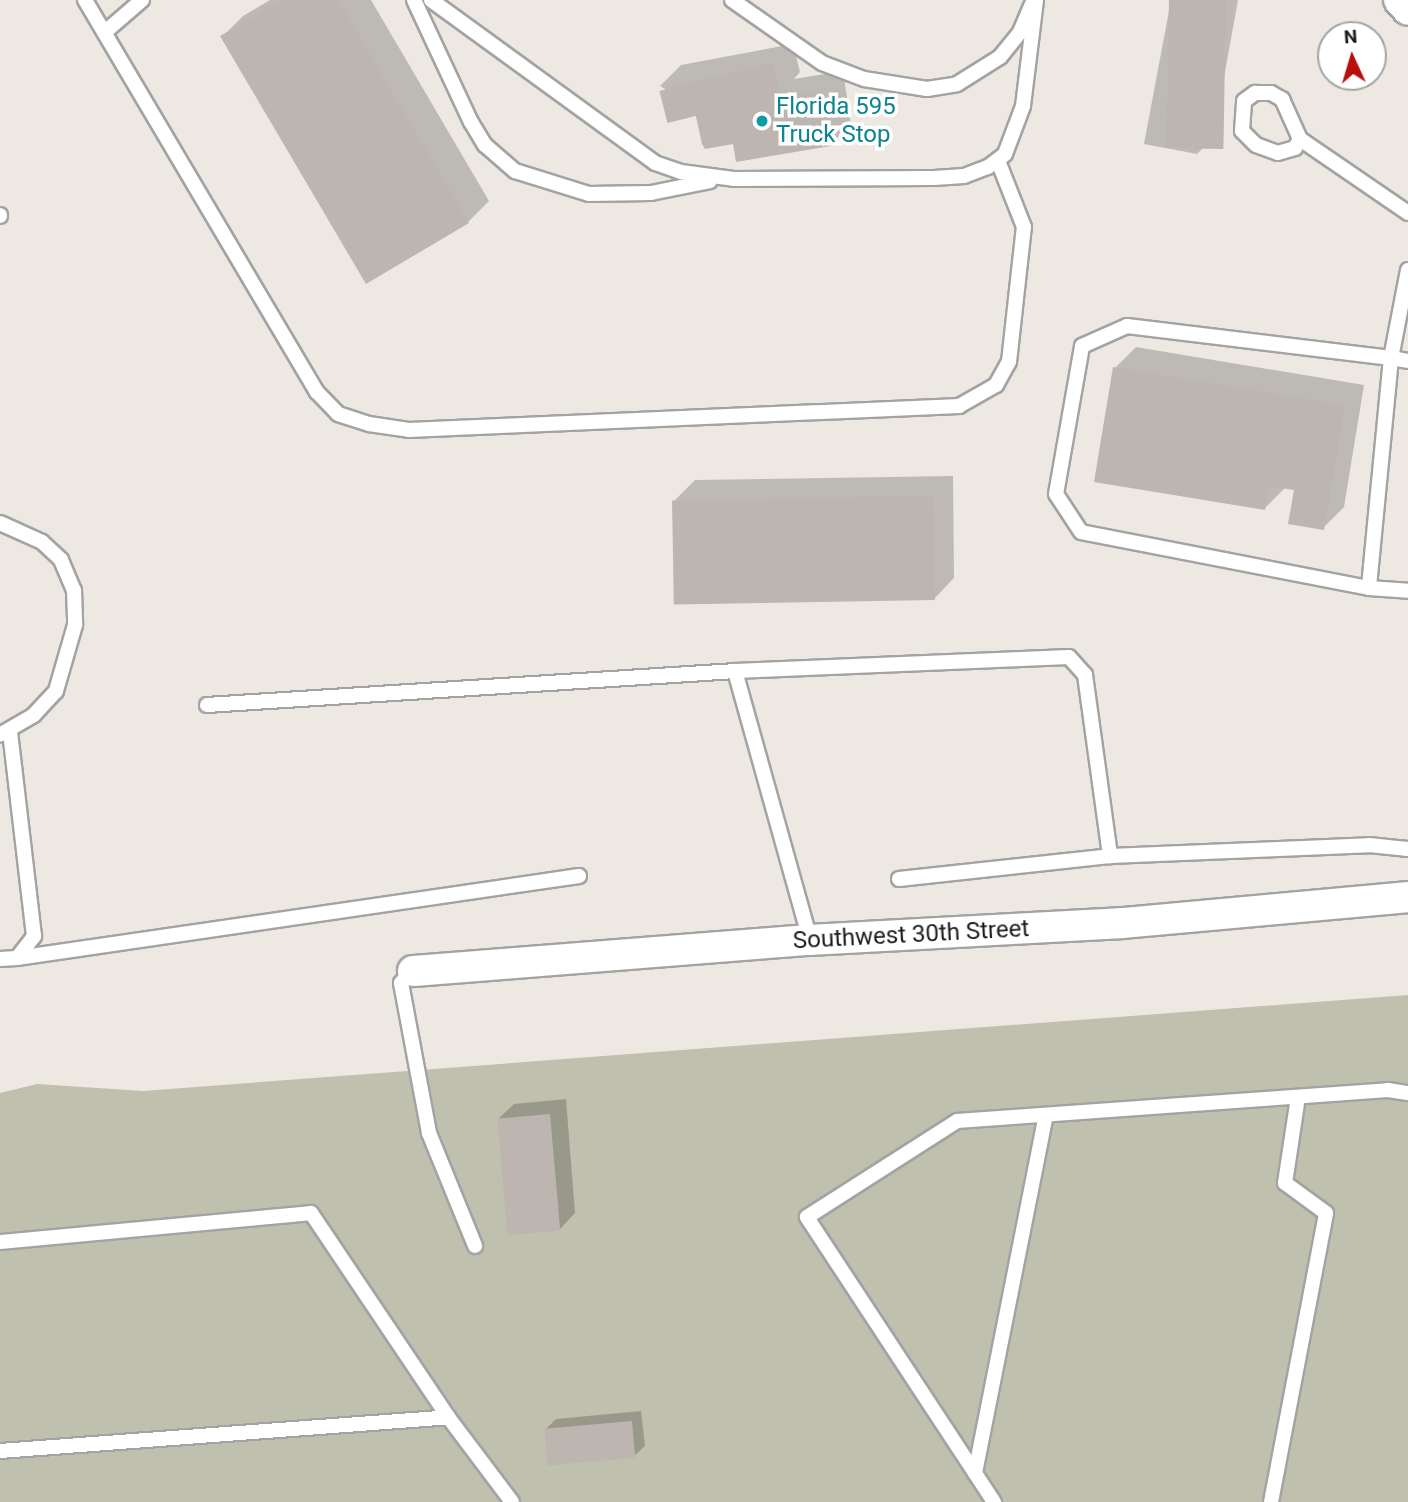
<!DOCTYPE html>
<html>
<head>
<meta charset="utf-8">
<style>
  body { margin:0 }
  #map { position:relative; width:1408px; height:1502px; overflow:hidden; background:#ede9e2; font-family:Roboto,sans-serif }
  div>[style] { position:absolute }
  .construction>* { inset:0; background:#c0c0ae }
  .shadow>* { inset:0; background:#0003 }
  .building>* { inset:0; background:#bdb5af; transform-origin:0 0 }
  .roads { filter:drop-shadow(2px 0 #a3a3a3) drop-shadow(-2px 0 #a3a3a3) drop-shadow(0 2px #a3a3a3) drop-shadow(0 -2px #a3a3a3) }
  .lane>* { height:14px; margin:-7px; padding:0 7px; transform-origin:7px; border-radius:7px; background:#fff }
  .street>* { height:30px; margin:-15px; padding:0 15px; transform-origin:15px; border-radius:15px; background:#fff }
  .dots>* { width:19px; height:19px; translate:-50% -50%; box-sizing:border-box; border:4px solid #fff; border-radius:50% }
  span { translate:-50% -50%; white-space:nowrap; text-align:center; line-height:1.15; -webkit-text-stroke:7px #fff; paint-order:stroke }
  .culture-label { font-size:24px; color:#0d838f }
  .left { translate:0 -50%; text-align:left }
  .street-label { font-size:24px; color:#1c1c1c }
  .north { position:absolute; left:1317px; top:21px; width:70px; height:70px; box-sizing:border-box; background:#fff; border:2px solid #a4a4a4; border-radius:50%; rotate:356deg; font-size:19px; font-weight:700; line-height:28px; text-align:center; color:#1c1c1c }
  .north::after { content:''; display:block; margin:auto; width:24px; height:32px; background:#ba0d0e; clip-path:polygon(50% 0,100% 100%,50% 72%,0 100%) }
</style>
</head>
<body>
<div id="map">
  <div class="construction">
    <div style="clip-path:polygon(1408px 995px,1408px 1502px,0 1502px,0 1093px,37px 1084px,143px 1091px)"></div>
  </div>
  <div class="shadow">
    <div style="clip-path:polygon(270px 0,371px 0,489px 201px,468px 222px,222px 37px,243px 16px)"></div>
    <div style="clip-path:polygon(1171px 0,1238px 0,1213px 138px,1197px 154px,1144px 144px)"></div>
    <div style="clip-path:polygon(793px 44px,800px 72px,794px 79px,843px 71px,851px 124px,830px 145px,735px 142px,706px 147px,697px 109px,660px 86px,681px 65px)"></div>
    <div style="clip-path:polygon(1136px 347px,1364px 385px,1344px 507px,1323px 528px,1296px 488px,1286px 487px,1265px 508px,1115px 368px)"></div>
    <div style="clip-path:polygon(953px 476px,954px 578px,934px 599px,674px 501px,695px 480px)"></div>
    <div style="clip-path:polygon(566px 1099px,575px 1213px,560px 1229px,498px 1119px,514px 1104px)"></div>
    <div style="clip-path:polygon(641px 1411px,645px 1446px,634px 1456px,545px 1430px,556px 1419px)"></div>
  </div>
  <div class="building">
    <div style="clip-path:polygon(283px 0,338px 0,469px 223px,366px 284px,220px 36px)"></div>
    <div style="left:1169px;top:0;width:57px;height:148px;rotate:1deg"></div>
    <div style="left:772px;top:63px;width:33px;height:116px;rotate:76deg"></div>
    <div style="clip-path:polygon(822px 91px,831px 146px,736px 162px,733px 144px,705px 149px,702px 144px,695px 112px)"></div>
    <div style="clip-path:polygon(1113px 367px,1345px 405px,1324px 530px,1288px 524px,1294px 490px,1269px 486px,1265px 510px,1094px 482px)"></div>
    <div style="left:933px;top:496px;width:104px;height:261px;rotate:89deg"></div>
    <div style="left:550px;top:1114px;width:117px;height:53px;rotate:85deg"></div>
    <div style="left:632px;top:1421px;width:37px;height:88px;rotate:85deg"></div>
  </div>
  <div class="roads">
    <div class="lane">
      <div style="left:85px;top:0;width:456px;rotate:59.4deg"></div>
      <div style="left:317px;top:392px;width:30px;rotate:46deg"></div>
      <div style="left:338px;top:414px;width:33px;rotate:18deg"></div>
      <div style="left:369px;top:424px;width:40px;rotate:8.5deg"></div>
      <div style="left:409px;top:430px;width:551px;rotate:-2.5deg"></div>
      <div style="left:959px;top:406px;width:43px;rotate:-29.6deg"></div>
      <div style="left:996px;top:385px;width:26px;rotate:-61deg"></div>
      <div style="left:1009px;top:362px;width:136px;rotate:-83.7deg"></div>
      <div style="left:1024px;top:227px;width:71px;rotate:-111.5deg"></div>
      <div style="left:414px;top:0;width:135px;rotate:65deg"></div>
      <div style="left:471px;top:122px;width:27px;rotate:59deg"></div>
      <div style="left:485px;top:145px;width:40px;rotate:41deg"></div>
      <div style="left:515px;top:171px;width:77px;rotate:17.3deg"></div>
      <div style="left:589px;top:194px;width:62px;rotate:-0.9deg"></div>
      <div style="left:651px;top:193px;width:60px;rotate:-11.5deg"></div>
      <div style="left:431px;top:0;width:277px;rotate:36deg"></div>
      <div style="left:655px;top:163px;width:28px;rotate:19deg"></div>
      <div style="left:681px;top:172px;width:53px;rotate:7.5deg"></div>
      <div style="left:734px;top:179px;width:200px;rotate:-0.3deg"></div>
      <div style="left:934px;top:178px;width:30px;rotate:-4deg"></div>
      <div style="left:964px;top:176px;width:26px;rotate:-21deg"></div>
      <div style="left:988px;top:167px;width:21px;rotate:-37deg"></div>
      <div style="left:1005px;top:154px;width:51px;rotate:-69.4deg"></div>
      <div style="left:1023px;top:106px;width:107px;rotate:-83deg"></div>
      <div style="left:732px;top:0;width:110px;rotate:35deg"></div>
      <div style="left:822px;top:63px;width:45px;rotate:20.9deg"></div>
      <div style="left:864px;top:79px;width:64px;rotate:9deg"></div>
      <div style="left:927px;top:89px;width:30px;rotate:-9deg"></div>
      <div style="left:957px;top:84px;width:51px;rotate:-32.1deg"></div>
      <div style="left:1000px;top:57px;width:32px;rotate:-51deg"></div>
      <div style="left:1020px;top:32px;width:30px;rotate:-67deg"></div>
      <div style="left:105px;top:32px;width:49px;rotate:-40.9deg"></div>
      <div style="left:1300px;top:139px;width:10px;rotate:119deg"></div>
      <div style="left:1295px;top:148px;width:18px;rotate:164deg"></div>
      <div style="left:1278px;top:153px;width:23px;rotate:-160deg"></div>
      <div style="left:1256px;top:145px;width:20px;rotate:-135deg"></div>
      <div style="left:1242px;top:131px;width:30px;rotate:-86deg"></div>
      <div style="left:1244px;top:101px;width:14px;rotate:-36deg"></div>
      <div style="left:1255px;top:93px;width:16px"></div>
      <div style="left:1271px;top:93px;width:13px;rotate:29deg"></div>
      <div style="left:1282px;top:99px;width:44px;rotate:65.8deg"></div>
      <div style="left:1300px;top:139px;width:131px;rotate:34.4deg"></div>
      <div style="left:0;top:215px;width:1px;rotate:90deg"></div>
      <div style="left:1408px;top:270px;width:90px;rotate:100.9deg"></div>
      <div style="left:1391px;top:358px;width:231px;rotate:95.5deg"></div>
      <div style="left:1369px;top:588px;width:293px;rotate:-169deg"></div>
      <div style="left:1081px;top:532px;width:45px;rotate:-123.3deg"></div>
      <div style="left:1056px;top:494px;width:150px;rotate:-80deg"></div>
      <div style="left:1082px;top:346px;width:49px;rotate:-24deg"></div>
      <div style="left:1127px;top:326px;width:266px;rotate:6.9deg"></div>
      <div style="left:1391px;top:358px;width:17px;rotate:10deg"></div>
      <div style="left:0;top:523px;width:46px;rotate:24.3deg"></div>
      <div style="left:42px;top:542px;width:26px;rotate:43deg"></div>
      <div style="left:61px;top:560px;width:33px;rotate:67deg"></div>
      <div style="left:74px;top:590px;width:35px;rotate:88deg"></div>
      <div style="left:75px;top:625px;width:69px;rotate:106.1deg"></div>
      <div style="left:56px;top:691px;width:33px;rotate:133deg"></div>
      <div style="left:34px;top:715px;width:39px;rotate:150deg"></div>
      <div style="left:1369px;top:588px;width:39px;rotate:4deg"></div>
      <div style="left:735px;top:671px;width:334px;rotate:-2.4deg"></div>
      <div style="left:1069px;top:657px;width:24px;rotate:48deg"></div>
      <div style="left:1085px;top:675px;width:183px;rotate:82.1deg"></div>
      <div style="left:207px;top:705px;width:529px;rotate:-3.68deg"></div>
      <div style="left:735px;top:671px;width:279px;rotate:74.4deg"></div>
      <div style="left:899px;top:879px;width:212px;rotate:-6.2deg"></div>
      <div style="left:1110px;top:856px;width:259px;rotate:-2.4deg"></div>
      <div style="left:1369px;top:845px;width:39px;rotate:6deg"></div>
      <div style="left:17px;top:958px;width:568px;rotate:-8.3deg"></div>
      <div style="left:0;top:959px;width:17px;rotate:-3deg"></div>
      <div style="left:17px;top:958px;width:28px;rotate:-52deg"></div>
      <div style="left:34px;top:936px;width:205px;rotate:-96.7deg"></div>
      <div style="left:413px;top:971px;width:17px;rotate:135deg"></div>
      <div style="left:401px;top:983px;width:153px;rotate:79.4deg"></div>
      <div style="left:429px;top:1133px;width:122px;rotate:67.8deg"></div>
      <div style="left:0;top:1242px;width:312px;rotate:-5.3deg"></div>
      <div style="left:311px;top:1213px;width:246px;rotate:56.1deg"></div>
      <div style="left:448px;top:1417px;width:106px;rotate:53deg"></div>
      <div style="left:0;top:1451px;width:449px;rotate:-4.3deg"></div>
      <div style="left:975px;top:1473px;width:364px;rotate:-78.8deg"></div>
      <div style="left:994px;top:1502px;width:341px;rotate:-123.3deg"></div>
      <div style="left:807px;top:1217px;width:178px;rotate:-32.6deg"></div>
      <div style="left:957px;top:1121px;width:432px;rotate:-4.1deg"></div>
      <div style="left:1388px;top:1090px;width:20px;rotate:9deg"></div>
      <div style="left:1271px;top:1502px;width:294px;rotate:-79.2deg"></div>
      <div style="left:1326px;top:1213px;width:51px;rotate:-143.8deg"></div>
      <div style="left:1285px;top:1183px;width:87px;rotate:-81.4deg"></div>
    </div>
    <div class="street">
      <div style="left:1399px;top:0;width:13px;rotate:48deg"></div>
      <div style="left:413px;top:971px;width:398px;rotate:-4.5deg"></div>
      <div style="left:810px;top:940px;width:313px;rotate:-3.1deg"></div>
      <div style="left:1123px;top:923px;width:286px;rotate:-5.2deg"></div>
    </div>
  </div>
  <div class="dots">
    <div style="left:762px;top:121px;background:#0f9aa8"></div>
  </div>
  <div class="culture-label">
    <span class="left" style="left:776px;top:121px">Florida 595<br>Truck Stop</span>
  </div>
  <div class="street-label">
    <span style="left:911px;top:935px;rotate:-3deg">Southwest 30th Street</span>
  </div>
  <div class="north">N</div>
</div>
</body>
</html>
